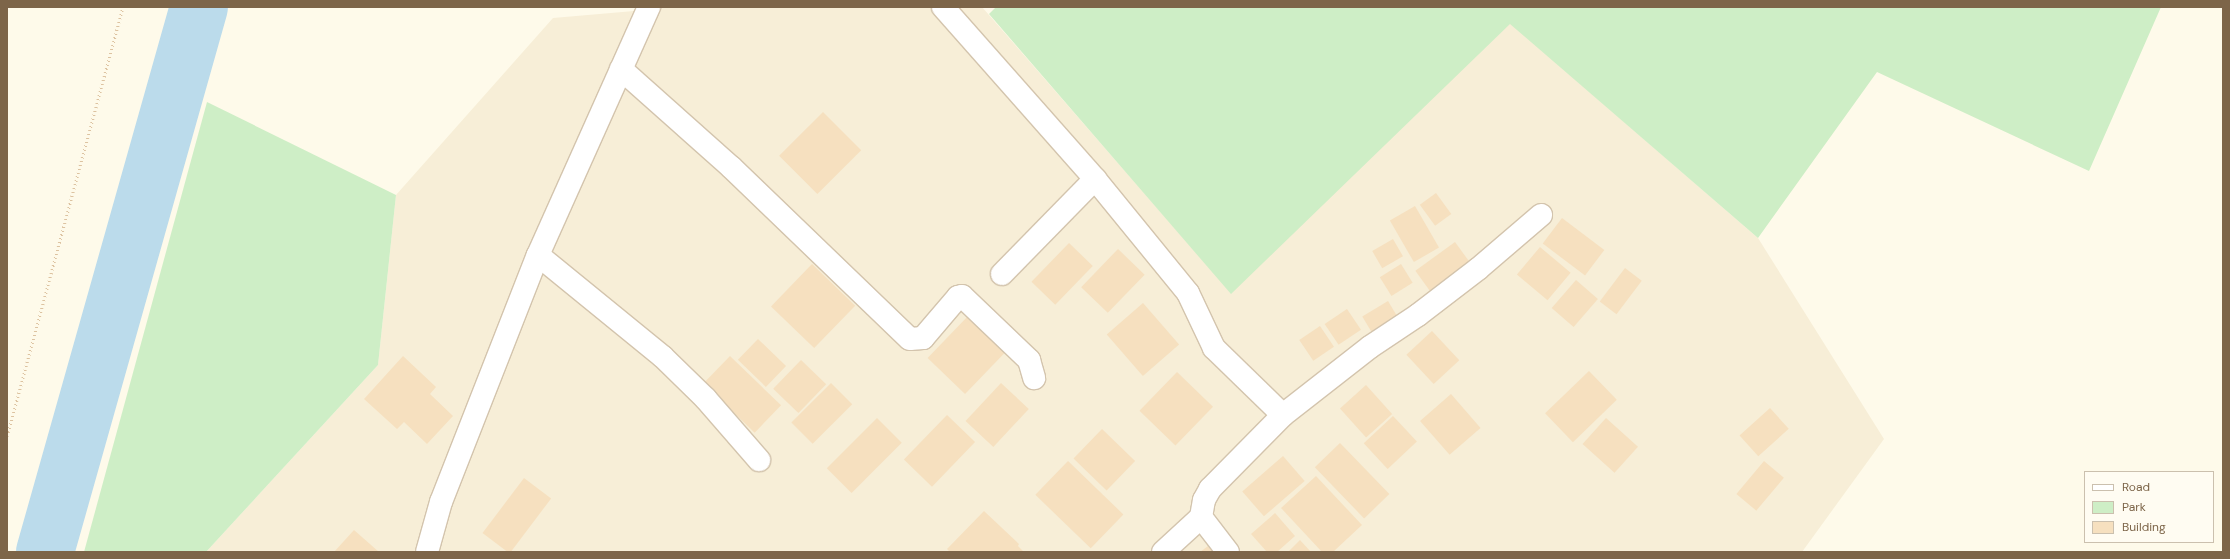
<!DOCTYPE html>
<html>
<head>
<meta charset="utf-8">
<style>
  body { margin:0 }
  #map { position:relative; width:2230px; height:559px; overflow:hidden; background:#fefaea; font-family:"DM Sans",sans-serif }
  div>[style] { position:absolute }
  .residential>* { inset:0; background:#f7eed7 }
  .green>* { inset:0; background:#ceeec6 }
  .river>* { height:58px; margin:-29px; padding:0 29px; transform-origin:29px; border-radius:29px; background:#bbdbeb }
  .building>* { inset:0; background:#f6e0bf; transform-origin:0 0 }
  .path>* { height:2.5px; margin-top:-1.25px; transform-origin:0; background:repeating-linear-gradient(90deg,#ddc3a1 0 1px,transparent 0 4px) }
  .roads { filter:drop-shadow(1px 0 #d3c4ad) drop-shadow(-1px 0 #d3c4ad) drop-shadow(0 1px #d3c4ad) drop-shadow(0 -1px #d3c4ad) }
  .minor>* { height:22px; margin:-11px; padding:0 11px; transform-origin:11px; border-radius:11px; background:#fff }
  .tertiary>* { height:22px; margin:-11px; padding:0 11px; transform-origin:11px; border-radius:11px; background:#fff }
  span { translate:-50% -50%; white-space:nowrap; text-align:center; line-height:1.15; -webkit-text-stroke:3.5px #fffcf2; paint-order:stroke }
  .frame { position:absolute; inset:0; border:8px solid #7d6549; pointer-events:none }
  .legend { position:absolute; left:2084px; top:471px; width:130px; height:72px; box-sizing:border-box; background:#fffcf2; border:1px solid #cbc0ae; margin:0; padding:5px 7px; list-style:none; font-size:12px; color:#7d6549 }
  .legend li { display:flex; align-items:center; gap:8px; height:20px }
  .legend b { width:20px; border:1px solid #cbc0ae }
</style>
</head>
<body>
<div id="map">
  <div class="residential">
    <div style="clip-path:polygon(636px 7px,982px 7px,1231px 293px,1510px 23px,1758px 238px,1884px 439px,1802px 552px,206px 552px,378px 365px,396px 195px,553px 18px,634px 11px)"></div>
  </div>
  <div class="green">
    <div style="clip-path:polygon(996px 7px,2161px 7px,2089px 171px,1877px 72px,1758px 238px,1510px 24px,1231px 294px,989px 14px)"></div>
    <div style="clip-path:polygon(207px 102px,396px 195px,378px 365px,206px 552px,84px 552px)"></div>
  </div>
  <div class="river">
    <div style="left:45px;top:552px;width:566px;rotate:-74.22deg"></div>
  </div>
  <div class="building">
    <div style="left:823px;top:112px;width:54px;height:62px;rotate:45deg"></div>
    <div style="left:1436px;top:193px;width:26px;height:20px;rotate:54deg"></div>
    <div style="left:1415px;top:206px;width:48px;height:29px;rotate:60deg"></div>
    <div style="left:1562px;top:218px;width:53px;height:32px;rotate:37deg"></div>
    <div style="left:1393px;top:239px;width:20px;height:24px;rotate:60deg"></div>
    <div style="left:1455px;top:242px;width:31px;height:49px;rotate:54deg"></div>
    <div style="left:1069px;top:243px;width:33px;height:54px;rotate:44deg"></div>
    <div style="left:1540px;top:247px;width:40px;height:36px;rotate:40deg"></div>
    <div style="left:1118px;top:249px;width:37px;height:53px;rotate:44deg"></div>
    <div style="left:812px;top:264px;width:60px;height:59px;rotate:44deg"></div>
    <div style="left:1401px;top:264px;width:22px;height:25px;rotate:58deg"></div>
    <div style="left:1625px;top:268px;width:21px;height:42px;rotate:37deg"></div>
    <div style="left:1576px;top:280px;width:29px;height:37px;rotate:41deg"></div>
    <div style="left:1388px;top:301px;width:21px;height:30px;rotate:59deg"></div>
    <div style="left:1143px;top:303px;width:55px;height:48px;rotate:49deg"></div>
    <div style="left:1347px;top:309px;width:25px;height:27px;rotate:56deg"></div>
    <div style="left:970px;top:314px;width:52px;height:61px;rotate:44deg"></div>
    <div style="left:1320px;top:326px;width:25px;height:25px;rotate:56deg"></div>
    <div style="left:1432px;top:331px;width:40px;height:35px;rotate:47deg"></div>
    <div style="left:758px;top:339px;width:39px;height:29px;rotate:44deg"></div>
    <div style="clip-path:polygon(403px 356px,436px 387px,430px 394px,453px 416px,427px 444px,404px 422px,397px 429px,364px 399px)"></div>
    <div style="left:730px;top:356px;width:71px;height:38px;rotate:44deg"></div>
    <div style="left:801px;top:360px;width:35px;height:40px;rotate:44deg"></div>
    <div style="left:1589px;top:371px;width:40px;height:61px;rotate:46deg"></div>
    <div style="left:1177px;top:372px;width:50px;height:54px;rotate:44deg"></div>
    <div style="left:831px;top:383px;width:30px;height:56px;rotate:45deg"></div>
    <div style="left:1001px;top:383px;width:38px;height:52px;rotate:43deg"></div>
    <div style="left:1366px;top:385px;width:39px;height:35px;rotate:48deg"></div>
    <div style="left:1451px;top:394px;width:45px;height:41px;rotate:49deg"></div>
    <div style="left:1770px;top:408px;width:28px;height:41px;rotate:48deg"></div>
    <div style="left:947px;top:415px;width:39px;height:62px;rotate:44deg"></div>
    <div style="left:1393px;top:416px;width:35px;height:40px;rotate:47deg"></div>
    <div style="left:877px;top:418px;width:35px;height:71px;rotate:45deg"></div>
    <div style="left:1606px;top:418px;width:43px;height:35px;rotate:42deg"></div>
    <div style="left:1102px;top:429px;width:46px;height:41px;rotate:44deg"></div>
    <div style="left:1340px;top:443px;width:71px;height:35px;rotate:46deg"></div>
    <div style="left:1283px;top:456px;width:33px;height:54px;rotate:49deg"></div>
    <div style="left:1068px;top:461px;width:77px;height:47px;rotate:44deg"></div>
    <div style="left:1764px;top:461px;width:26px;height:43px;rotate:40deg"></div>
    <div style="clip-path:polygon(1316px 476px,1362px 525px,1333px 552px,1322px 552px,1281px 508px)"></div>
    <div style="left:524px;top:478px;width:34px;height:69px;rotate:37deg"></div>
    <div style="clip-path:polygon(984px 511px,1019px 544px,1018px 546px,1024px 552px,950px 552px,947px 549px)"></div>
    <div style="clip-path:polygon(1275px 513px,1295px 536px,1277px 552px,1267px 552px,1251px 534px)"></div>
    <div style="clip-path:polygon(354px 530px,379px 552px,334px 552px)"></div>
    <div style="clip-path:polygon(1300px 540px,1311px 552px,1288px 552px)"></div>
    <div style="clip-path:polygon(1208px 546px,1213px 552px,1200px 552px)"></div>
  </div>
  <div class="path">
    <div style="left:7px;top:436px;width:444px;rotate:-74.9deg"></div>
  </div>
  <div class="roads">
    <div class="minor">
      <div style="left:943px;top:7px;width:230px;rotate:48.5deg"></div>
      <div style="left:1095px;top:179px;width:147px;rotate:50.8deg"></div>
      <div style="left:1188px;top:293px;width:61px;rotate:64.7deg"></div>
      <div style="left:1214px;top:348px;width:96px;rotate:44.2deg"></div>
      <div style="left:621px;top:69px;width:147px;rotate:41.7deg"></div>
      <div style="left:731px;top:167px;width:248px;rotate:43.9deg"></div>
      <div style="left:910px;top:339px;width:13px;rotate:-4deg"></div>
      <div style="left:923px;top:338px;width:54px;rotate:-49.5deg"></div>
      <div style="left:958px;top:297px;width:4px;rotate:-14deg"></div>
      <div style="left:962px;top:296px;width:93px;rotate:43.7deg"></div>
      <div style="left:1029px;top:360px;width:19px;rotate:74deg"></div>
      <div style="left:538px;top:255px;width:161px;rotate:39.2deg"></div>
      <div style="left:663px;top:357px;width:60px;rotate:44.3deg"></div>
      <div style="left:706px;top:399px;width:81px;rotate:49deg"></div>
      <div style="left:1002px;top:274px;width:133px;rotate:-45.6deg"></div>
      <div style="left:1201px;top:517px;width:44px;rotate:52.4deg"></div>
      <div style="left:1163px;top:552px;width:52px;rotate:-42.6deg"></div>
      <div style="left:1201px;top:517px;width:17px;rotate:-80deg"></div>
      <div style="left:1204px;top:500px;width:13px;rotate:-61deg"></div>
      <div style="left:1210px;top:489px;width:104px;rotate:-45.4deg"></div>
      <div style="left:1283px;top:415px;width:110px;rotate:-38deg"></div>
      <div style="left:1370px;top:347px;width:58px;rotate:-33.7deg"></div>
      <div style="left:1418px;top:315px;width:76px;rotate:-37.5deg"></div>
      <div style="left:1478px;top:269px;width:83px;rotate:-40.6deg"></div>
    </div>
    <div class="tertiary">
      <div style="left:427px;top:552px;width:52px;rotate:-74.4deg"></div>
      <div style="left:441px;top:502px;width:265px;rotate:-68.6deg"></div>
      <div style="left:538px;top:255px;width:272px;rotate:-65.9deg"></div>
    </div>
  </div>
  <div class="frame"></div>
  <ul class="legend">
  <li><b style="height:5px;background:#fff"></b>Road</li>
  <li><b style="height:11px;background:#ceeec6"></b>Park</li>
  <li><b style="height:11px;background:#f6e0bf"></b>Building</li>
  </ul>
</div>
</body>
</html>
